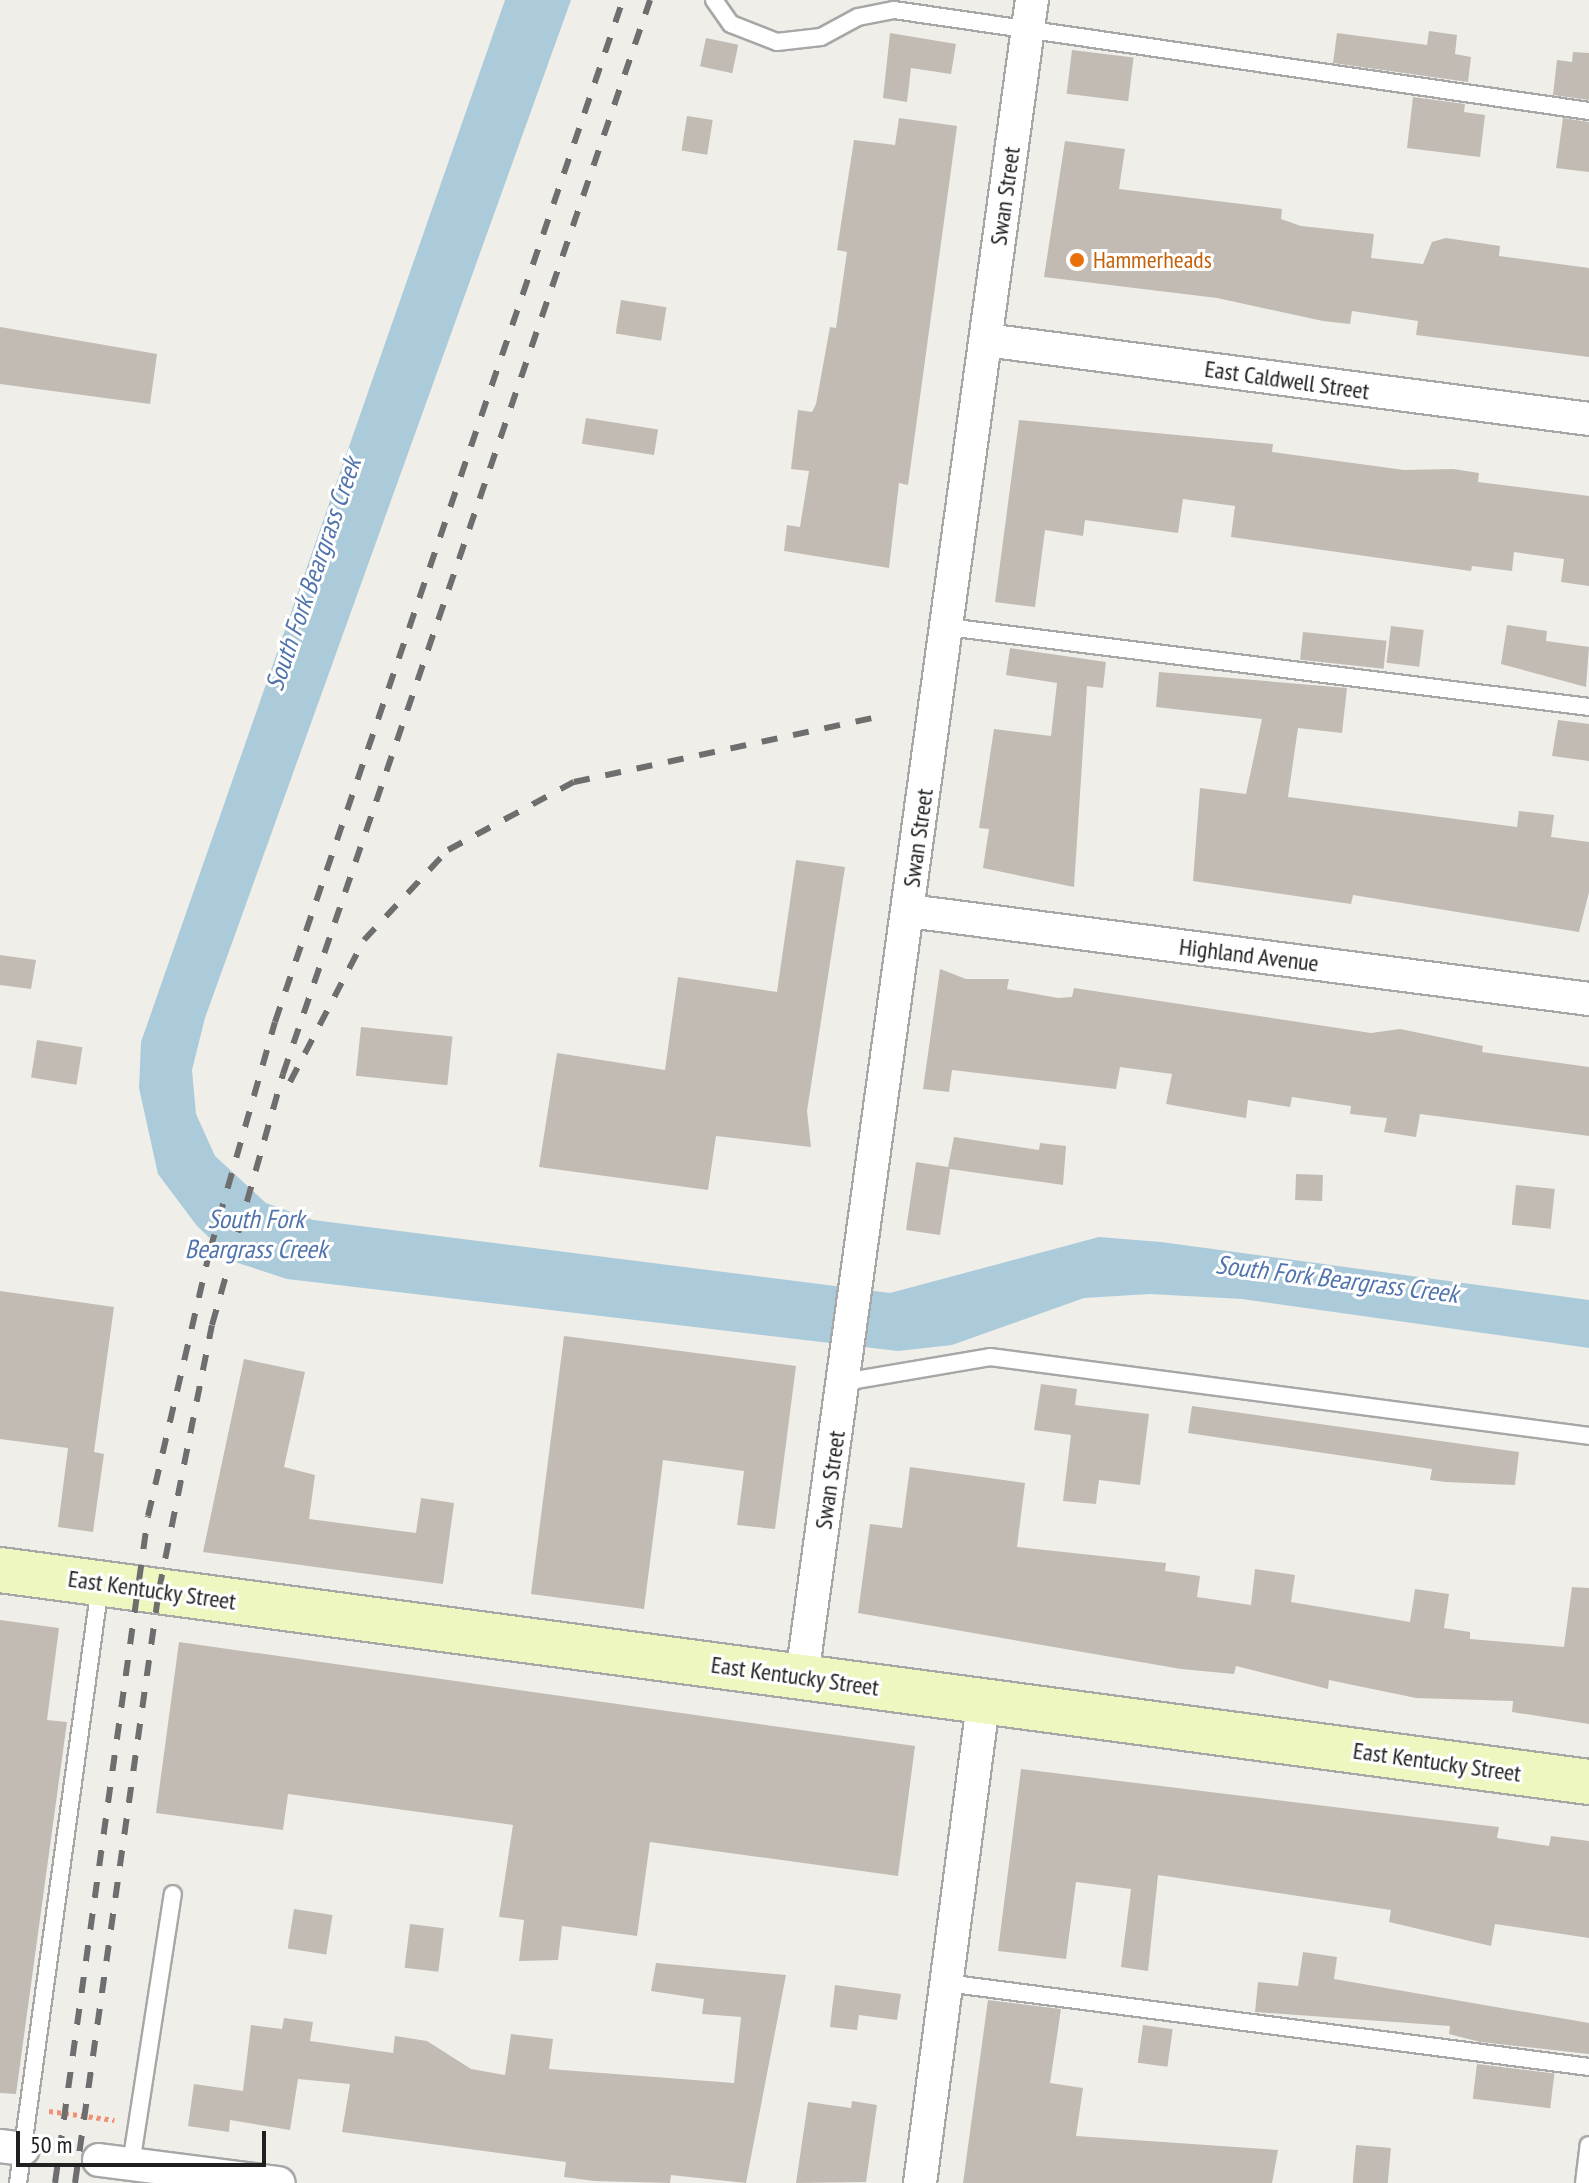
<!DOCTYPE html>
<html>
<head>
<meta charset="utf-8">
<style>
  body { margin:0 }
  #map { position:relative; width:1589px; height:2183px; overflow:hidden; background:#f0eee8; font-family:"PT Sans Narrow",sans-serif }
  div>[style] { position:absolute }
  .water>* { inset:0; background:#abcbdb }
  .building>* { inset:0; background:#c1bbb4; transform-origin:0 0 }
  .path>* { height:5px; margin-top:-2.5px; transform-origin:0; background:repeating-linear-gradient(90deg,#f39176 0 4px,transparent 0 8px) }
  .roads { filter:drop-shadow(2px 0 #a7a7a7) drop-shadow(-2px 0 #a7a7a7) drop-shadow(0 2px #a7a7a7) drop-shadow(0 -2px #a7a7a7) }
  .lane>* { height:16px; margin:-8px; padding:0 8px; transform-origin:8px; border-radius:8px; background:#fff }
  .street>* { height:32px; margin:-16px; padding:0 16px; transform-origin:16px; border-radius:16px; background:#fff }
  .secondary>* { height:44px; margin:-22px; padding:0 22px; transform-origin:22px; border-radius:22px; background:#eef7bf }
  .rail>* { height:6px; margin-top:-3px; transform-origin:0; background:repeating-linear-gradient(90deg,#6e6e6e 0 16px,transparent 0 32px) }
  .dots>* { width:22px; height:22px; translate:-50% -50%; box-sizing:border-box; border:4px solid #fff; border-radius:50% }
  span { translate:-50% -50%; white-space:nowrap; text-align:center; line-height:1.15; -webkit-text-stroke:6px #fff; paint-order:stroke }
  .street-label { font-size:24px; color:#202020 }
  .food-label { font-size:24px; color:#c56008 }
  .left { translate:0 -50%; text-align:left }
  .water-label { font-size:26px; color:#5174ac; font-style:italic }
  .scale { position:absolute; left:16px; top:2131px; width:250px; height:36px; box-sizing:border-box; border:4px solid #202020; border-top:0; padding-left:10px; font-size:24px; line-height:28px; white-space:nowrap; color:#202020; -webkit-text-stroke:6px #fff; paint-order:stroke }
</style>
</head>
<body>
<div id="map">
  <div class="water">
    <div style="clip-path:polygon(505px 0,571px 0,205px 1018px,192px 1070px,196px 1114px,215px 1156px,266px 1203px,313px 1220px,890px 1293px,1099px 1237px,1161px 1242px,1589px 1300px,1589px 1348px,1242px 1299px,1150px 1294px,1084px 1298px,952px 1345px,898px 1351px,287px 1279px,235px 1262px,197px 1226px,158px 1174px,139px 1088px,141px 1042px)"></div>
  </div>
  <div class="building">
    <div style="clip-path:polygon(1429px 31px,1457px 35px,1455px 54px,1471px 57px,1468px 82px,1333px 63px,1337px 33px,1427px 45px)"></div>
    <div style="clip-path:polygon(890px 33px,956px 44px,951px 74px,911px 68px,907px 102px,883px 98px)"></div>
    <div style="left:706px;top:38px;width:33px;height:29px;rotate:12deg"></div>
    <div style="left:1072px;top:50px;width:62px;height:44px;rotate:7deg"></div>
    <div style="clip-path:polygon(1573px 52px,1589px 53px,1589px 100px,1553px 95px,1557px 60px,1572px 62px)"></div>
    <div style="clip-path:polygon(1413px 97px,1465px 104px,1464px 112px,1485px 115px,1480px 157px,1407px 148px)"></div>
    <div style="left:687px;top:116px;width:26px;height:35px;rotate:9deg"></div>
    <div style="clip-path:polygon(899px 118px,957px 126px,908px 485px,899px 483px,889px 568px,784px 551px,787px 525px,800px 527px,809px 471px,791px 469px,798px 410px,812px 412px,816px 404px,830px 327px,836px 328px,847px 252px,837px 250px,854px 140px,895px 145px)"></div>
    <div style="clip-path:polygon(1563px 118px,1589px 122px,1589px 172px,1556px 168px)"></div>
    <div style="clip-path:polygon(1065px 141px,1125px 149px,1119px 189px,1282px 209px,1281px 219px,1301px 226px,1374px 234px,1371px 258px,1423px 264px,1432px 242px,1446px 238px,1500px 246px,1499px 256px,1589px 268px,1589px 357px,1416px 335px,1418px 321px,1352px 311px,1350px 324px,1323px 321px,1217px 298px,1044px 277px)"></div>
    <div style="left:621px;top:300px;width:46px;height:34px;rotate:9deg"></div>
    <div style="clip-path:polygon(0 327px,157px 354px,150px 404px,0 384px)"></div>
    <div style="left:586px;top:418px;width:73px;height:26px;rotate:9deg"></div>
    <div style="clip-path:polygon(1019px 420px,1273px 444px,1272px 452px,1404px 470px,1453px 469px,1479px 473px,1478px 482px,1589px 496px,1589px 586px,1561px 582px,1564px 559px,1514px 552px,1512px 571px,1472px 566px,1471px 571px,1231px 537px,1235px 506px,1183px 499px,1178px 533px,1085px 520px,1083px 536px,1045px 530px,1035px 607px,995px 602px)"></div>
    <div style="clip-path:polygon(1507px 625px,1547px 631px,1546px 641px,1589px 647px,1586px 687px,1501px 664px)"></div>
    <div style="left:1391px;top:626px;width:33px;height:37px;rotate:7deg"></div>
    <div style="left:1303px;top:632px;width:84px;height:28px;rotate:6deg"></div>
    <div style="clip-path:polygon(1010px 648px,1106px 662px,1103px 688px,1087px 686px,1074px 887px,983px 868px,989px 829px,979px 828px,994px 729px,1051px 736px,1057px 683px,1006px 675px)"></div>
    <div style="clip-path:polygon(1159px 672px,1347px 688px,1342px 733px,1298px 728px,1288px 797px,1517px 827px,1519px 811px,1554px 815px,1551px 837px,1589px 842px,1589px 892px,1579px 932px,1353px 895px,1351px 904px,1193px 881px,1200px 788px,1246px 794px,1262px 719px,1156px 707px)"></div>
    <div style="clip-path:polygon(1558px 720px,1589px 724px,1589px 761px,1552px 756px)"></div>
    <div style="clip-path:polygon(796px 860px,845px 867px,807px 1111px,811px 1147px,716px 1136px,708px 1190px,539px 1167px,557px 1053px,665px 1070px,678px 977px,777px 992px)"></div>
    <div style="clip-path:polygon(0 955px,36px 960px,31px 989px,0 985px)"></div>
    <div style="clip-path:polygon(940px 969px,966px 979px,1009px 979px,1007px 989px,1058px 998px,1072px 997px,1074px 988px,1371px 1033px,1400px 1029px,1483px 1046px,1482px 1052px,1589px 1067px,1589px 1136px,1420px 1114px,1416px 1137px,1384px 1132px,1387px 1118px,1350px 1114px,1351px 1106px,1292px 1097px,1290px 1107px,1248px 1100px,1246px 1118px,1166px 1104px,1172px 1074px,1120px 1067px,1116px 1089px,952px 1070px,949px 1092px,923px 1089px)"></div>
    <div style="left:361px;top:1027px;width:92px;height:49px;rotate:6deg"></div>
    <div style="left:37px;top:1040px;width:46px;height:38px;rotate:9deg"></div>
    <div style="clip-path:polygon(954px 1137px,1039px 1150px,1040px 1143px,1066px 1146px,1063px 1185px,950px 1169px,940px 1235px,906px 1230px,916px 1162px,948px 1167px)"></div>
    <div style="left:1296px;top:1174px;width:27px;height:26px;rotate:2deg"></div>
    <div style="left:1516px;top:1185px;width:39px;height:40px;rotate:6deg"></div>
    <div style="clip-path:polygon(0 1291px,114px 1307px,94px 1452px,104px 1454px,93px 1532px,58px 1527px,68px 1448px,0 1439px)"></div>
    <div style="clip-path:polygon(564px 1336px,796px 1366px,775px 1529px,737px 1525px,744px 1471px,663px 1460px,644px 1609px,531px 1594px)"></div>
    <div style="clip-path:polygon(244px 1359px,305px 1372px,284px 1467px,315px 1475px,309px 1519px,416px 1533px,421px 1498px,454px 1503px,443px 1584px,203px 1552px)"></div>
    <div style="clip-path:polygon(1041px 1384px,1077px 1389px,1075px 1405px,1149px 1414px,1140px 1485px,1099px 1480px,1096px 1504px,1063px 1501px,1071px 1435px,1034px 1430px)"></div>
    <div style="clip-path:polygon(1192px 1406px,1519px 1452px,1515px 1485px,1446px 1482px,1430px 1480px,1432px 1469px,1188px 1433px)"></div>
    <div style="clip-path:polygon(910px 1467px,1025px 1483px,1017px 1547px,1166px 1563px,1165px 1571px,1200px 1576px,1197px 1597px,1251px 1605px,1255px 1569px,1295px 1575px,1291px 1602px,1410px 1622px,1415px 1589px,1449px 1594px,1444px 1628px,1470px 1632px,1470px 1639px,1564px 1647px,1572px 1587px,1589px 1588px,1589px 1724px,1512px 1712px,1513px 1701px,1416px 1698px,1329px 1680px,1328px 1689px,1236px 1666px,1234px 1674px,1181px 1669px,858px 1613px,870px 1524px,902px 1528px)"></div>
    <div style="clip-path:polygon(0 1620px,59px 1628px,47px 1720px,67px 1722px,16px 2094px,0 2093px)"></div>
    <div style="clip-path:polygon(179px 1642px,915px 1746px,898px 1876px,650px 1842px,637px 1936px,562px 1926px,558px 1960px,519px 1961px,524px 1920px,499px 1917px,513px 1825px,288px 1794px,283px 1830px,156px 1813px)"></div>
    <div style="clip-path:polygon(1021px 1769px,1473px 1824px,1499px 1827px,1497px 1838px,1549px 1846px,1551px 1836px,1589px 1841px,1589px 1938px,1495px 1924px,1491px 1946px,1389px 1922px,1391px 1910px,1158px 1875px,1148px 1971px,1121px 1967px,1131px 1889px,1076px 1882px,1066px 1959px,998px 1951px)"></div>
    <div style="left:294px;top:1909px;width:39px;height:40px;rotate:9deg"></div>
    <div style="left:410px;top:1924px;width:34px;height:44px;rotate:7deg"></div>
    <div style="clip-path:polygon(1303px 1952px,1337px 1957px,1334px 1979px,1589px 2023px,1589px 2054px,1480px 2042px,1449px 2034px,1450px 2026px,1255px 2012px,1258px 1982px,1298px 1986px)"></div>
    <div style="clip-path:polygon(656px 1963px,786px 1975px,746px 2183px,671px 2175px,670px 2183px,594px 2181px,564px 2177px,566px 2162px,342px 2132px,350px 2084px,298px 2079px,290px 2130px,230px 2120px,229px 2132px,188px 2126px,194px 2084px,243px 2091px,251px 2025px,282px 2029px,284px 2018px,313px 2022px,310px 2041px,393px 2053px,395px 2036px,427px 2041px,471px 2069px,505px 2075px,511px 2034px,553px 2039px,549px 2069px,734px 2083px,741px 2017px,702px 2014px,704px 1999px,651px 1991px)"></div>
    <div style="clip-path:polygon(835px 1985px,901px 1994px,897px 2020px,859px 2015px,857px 2030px,830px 2027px)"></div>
    <div style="clip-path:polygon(988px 2000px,1061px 2009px,1050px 2083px,1083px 2088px,1076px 2136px,1278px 2150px,1272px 2183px,963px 2183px)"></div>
    <div style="left:1143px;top:2025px;width:30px;height:38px;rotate:8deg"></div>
    <div style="left:1477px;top:2064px;width:78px;height:35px;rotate:7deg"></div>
    <div style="clip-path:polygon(852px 2101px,877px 2105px,866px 2182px,796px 2183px,808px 2102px,851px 2108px)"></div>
    <div style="left:1356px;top:2145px;width:35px;height:38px;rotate:5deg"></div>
  </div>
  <div class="path">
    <div style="left:49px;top:2111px;width:66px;rotate:7.9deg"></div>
  </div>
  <div class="roads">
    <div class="lane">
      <div style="left:714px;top:0;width:29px;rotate:55deg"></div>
      <div style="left:731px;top:24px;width:49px;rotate:21.4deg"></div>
      <div style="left:777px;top:42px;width:44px;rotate:-6.5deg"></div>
      <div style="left:821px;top:37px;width:42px;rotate:-28.4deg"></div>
      <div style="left:858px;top:17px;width:37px;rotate:-11deg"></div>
      <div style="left:894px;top:10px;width:702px;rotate:8.27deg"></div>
      <div style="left:947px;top:627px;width:647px;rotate:7.1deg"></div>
      <div style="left:844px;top:1382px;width:148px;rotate:-9.7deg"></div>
      <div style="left:990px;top:1357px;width:604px;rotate:7.51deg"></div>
      <div style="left:946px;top:1983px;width:648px;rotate:7.44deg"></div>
      <div style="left:131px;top:2164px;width:273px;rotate:-81.2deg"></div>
      <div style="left:18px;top:2183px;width:603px;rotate:-82.18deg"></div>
      <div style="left:1584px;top:2183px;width:38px;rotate:-83deg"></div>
    </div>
    <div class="street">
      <div style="left:986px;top:340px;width:608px;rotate:7.46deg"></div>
      <div style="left:909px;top:911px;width:686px;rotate:7.37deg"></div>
      <div style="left:802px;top:1676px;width:1692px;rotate:-82.19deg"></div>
      <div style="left:0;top:2146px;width:23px;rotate:7deg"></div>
      <div style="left:99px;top:2160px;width:181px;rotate:7.3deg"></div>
      <div style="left:920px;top:2183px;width:485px;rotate:-82.5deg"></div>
    </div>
    <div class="secondary">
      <div style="left:0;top:1570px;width:1603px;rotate:7.6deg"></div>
    </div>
  </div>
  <div class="rail">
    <div style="left:290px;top:1082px;width:160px;rotate:-62.5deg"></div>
    <div style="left:364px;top:940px;width:123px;rotate:-47deg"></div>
    <div style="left:448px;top:850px;width:143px;rotate:-28.4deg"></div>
    <div style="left:574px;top:782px;width:319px;rotate:-12.1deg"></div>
    <div style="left:55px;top:2183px;width:673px;rotate:-82.06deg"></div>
    <div style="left:148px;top:1516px;width:273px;rotate:-76.9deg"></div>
    <div style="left:210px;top:1250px;width:237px;rotate:-74.1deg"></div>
    <div style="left:275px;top:1022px;width:1080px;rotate:-71.2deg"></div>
    <div style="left:75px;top:2183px;width:599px;rotate:-81.94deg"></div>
    <div style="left:159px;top:1590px;width:270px;rotate:-78.7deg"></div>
    <div style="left:212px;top:1325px;width:261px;rotate:-74.2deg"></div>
    <div style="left:283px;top:1074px;width:1135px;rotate:-71.13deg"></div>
  </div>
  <div class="dots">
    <div style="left:1077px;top:260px;background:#e8710a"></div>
  </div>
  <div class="street-label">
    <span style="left:1005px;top:196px;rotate:-82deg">Swan Street</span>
    <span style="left:1287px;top:380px;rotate:8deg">East Caldwell Street</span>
    <span style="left:918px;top:838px;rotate:-82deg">Swan Street</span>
    <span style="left:1249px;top:955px;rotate:7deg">Highland Avenue</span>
    <span style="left:830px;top:1480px;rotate:-82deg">Swan Street</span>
    <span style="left:152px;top:1590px;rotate:8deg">East Kentucky Street</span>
    <span style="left:795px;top:1676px;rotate:8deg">East Kentucky Street</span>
    <span style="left:1437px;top:1762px;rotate:8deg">East Kentucky Street</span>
  </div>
  <div class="food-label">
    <span class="left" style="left:1093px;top:260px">Hammerheads</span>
  </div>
  <div class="water-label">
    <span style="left:313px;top:574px;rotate:-71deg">South Fork Beargrass Creek</span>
    <span style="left:256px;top:1234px">South Fork<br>Beargrass Creek</span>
    <span style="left:1337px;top:1279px;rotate:7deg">South Fork Beargrass Creek</span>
  </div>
  <div class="scale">50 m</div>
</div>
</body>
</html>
